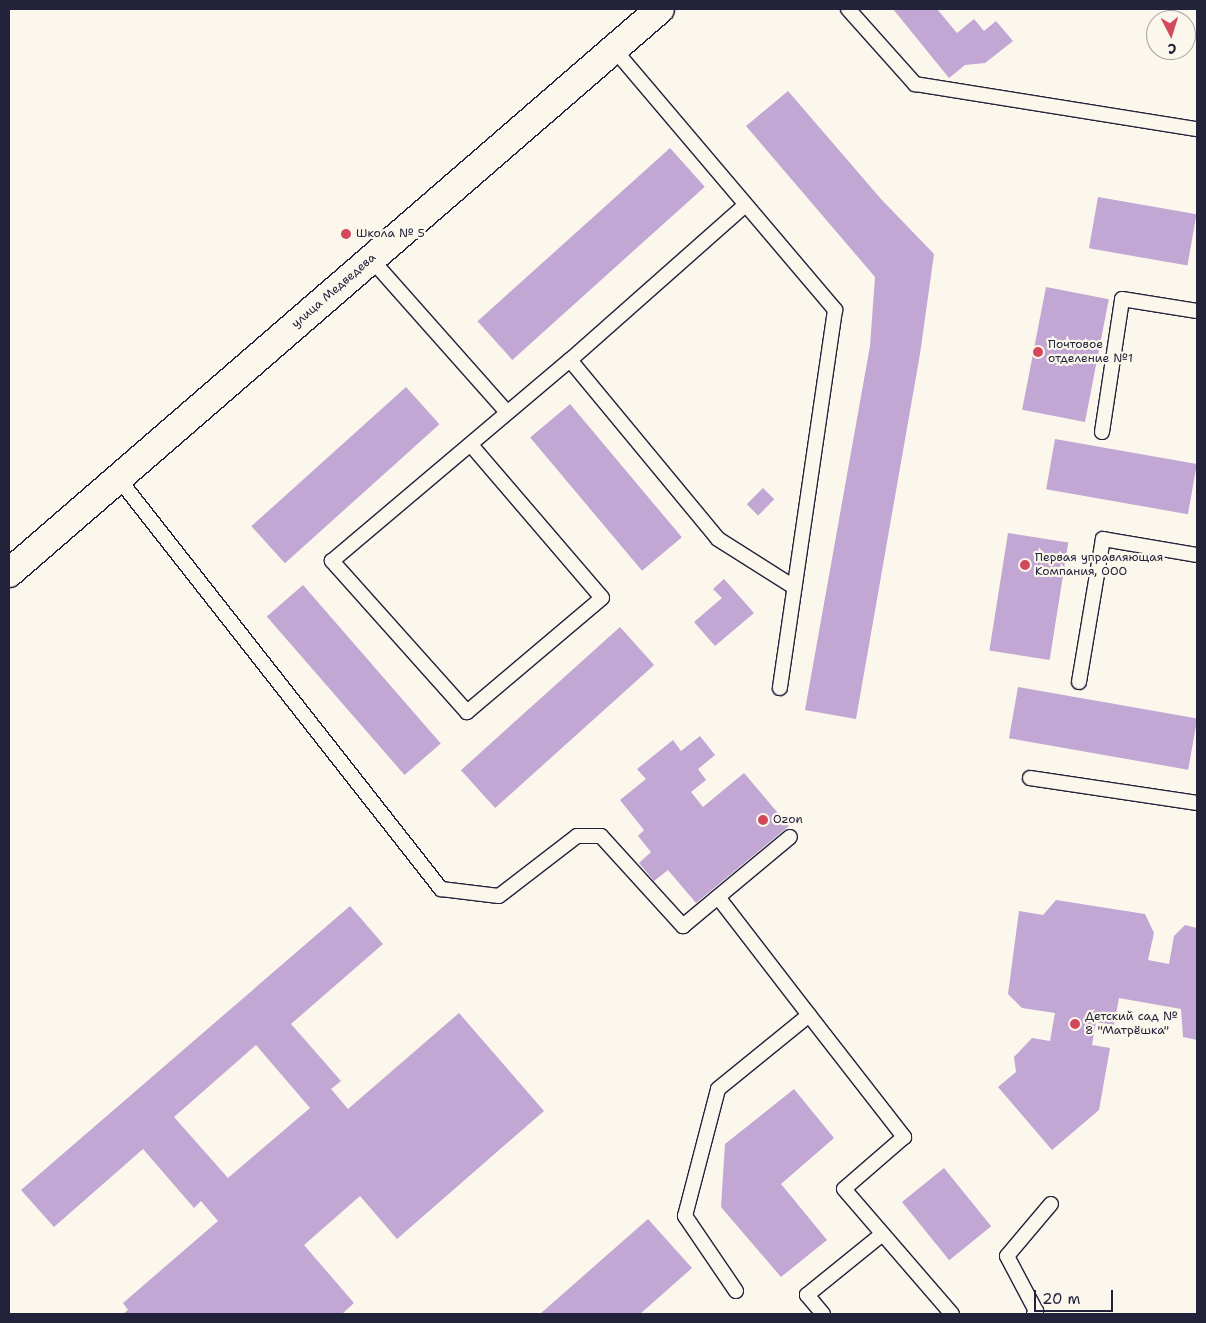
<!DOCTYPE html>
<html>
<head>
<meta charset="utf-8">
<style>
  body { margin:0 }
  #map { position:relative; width:1206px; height:1323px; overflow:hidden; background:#fbf7ec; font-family:"Shantell Sans",sans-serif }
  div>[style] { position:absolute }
  .building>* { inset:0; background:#c2a6d3; transform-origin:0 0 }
  .roads { filter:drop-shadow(1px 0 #22223b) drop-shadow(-1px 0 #22223b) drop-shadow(0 1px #22223b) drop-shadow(0 -1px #22223b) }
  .service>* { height:14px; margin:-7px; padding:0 7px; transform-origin:7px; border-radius:7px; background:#fbf7ec }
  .minor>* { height:28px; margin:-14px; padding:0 14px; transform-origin:14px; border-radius:14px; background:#fbf7ec }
  .dots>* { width:14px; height:14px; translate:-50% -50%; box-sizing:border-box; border:2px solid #fbf7ec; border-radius:50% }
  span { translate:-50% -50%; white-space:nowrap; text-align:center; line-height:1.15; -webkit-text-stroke:4.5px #fbf7ec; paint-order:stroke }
  .poi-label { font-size:12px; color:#22223b }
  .left { translate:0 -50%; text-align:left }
  .street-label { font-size:12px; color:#22223b }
  .frame { position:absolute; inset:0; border:10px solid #22223b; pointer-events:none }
  .north { position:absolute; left:1146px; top:10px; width:50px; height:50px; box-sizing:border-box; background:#fbf7ec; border:1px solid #a4a2a5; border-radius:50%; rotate:175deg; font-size:14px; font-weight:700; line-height:20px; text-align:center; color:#22223b }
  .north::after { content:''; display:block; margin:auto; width:18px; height:22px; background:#d1495b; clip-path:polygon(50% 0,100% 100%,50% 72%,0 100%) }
  .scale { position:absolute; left:1034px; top:1290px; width:79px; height:22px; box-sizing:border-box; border:2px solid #22223b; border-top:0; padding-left:6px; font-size:15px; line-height:18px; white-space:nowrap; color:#22223b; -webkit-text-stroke:4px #fbf7ec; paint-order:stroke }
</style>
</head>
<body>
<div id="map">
  <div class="building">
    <div style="clip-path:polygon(893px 9px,937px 9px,957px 33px,974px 19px,984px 31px,996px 21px,1013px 41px,985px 63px,965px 65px,949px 78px)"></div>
    <div style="clip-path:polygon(788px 91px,881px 199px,934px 254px,920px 354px,856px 719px,805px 710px,870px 346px,875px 277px,746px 126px)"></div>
    <div style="left:670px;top:148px;width:52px;height:259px;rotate:48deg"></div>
    <div style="left:1098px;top:197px;width:100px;height:52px;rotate:10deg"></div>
    <div style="left:1046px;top:287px;width:64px;height:125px;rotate:11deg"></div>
    <div style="left:406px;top:387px;width:50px;height:208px;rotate:48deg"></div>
    <div style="left:570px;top:404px;width:174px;height:52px;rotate:50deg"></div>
    <div style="left:1055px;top:439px;width:144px;height:51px;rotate:10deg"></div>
    <div style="left:763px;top:488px;width:16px;height:23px;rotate:45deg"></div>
    <div style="left:1008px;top:533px;width:61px;height:119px;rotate:9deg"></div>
    <div style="clip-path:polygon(724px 579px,754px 613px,715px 646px,694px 622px,722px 598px,713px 589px)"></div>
    <div style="left:303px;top:585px;width:210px;height:48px;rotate:49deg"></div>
    <div style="left:620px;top:627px;width:51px;height:214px;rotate:48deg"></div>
    <div style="left:1018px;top:687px;width:182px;height:52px;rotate:10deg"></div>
    <div style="clip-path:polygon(700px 736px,715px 755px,698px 769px,706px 780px,691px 792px,703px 807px,744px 773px,789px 826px,696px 903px,668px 870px,654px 881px,639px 863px,651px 852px,638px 836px,644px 830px,620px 800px,646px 779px,637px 769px,673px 740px,681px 751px)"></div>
    <div style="clip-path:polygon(1056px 900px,1145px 914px,1154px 933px,1148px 960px,1169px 964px,1174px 936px,1185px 925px,1197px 928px,1197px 1040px,1183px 1037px,1181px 1009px,1119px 998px,1114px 1025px,1096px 1022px,1092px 1045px,1110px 1048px,1099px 1110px,1052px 1150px,998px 1087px,1016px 1072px,1014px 1057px,1032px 1038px,1050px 1041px,1055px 1013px,1022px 1008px,1008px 994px,1019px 911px,1043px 915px)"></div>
    <div style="clip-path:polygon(evenodd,350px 906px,383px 944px,291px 1024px,341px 1081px,331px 1089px,348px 1109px,459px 1013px,544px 1111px,397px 1239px,360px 1196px,304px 1245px,354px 1303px,342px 1314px,123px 1314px,128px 1310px,123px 1303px,218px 1221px,201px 1201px,194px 1208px,143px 1149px,54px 1227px,21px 1190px,350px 906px,256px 1045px,310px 1108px,228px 1178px,174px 1117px,256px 1045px)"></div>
    <div style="clip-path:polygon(794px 1089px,834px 1138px,781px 1184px,827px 1240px,781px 1277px,721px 1207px,725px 1144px)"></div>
    <div style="left:944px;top:1168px;width:75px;height:54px;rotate:51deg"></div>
    <div style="clip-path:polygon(648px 1219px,692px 1268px,640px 1314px,540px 1314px)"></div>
  </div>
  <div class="roads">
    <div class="service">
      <div style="left:848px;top:9px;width:101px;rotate:48.2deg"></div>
      <div style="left:915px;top:84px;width:286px;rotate:9.1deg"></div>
      <div style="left:614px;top:49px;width:342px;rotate:49.7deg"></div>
      <div style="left:835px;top:310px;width:382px;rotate:98.3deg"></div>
      <div style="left:371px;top:259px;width:205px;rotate:48.4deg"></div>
      <div style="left:570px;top:360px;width:232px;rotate:50.4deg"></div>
      <div style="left:718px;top:539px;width:90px;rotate:32.3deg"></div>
      <div style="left:1102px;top:432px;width:134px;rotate:-81.4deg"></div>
      <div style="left:1122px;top:299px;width:76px;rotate:9.1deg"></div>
      <div style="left:471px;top:445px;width:201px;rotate:49.4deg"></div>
      <div style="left:602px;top:598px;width:177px;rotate:139.8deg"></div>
      <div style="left:467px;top:712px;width:203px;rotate:-131.8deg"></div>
      <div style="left:332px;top:561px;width:312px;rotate:-40.2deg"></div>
      <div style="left:570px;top:360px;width:232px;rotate:-41.5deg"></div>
      <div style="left:118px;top:478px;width:523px;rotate:51.84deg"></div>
      <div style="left:441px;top:889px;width:58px;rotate:6.9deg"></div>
      <div style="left:499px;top:896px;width:98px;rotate:-37.6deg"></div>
      <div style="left:577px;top:836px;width:24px"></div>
      <div style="left:601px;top:836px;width:122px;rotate:47.7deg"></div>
      <div style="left:683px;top:926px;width:139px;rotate:-39.8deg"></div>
      <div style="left:1079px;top:682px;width:145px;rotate:-80.5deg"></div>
      <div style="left:1103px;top:539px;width:95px;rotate:9.7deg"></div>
      <div style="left:1030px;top:778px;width:169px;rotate:8.5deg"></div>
      <div style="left:718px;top:897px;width:149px;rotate:52.4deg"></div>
      <div style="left:736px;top:1291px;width:91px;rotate:-124.2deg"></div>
      <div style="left:685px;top:1216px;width:131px;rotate:-75.4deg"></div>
      <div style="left:718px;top:1089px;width:117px;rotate:-39.1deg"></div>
      <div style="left:809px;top:1015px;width:155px;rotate:52.1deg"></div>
      <div style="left:904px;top:1137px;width:79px;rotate:139.1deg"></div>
      <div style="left:844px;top:1189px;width:165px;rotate:49.2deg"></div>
      <div style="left:823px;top:1314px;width:25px;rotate:-130deg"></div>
      <div style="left:807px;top:1295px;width:95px;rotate:-39deg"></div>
      <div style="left:1034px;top:1314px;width:4px;rotate:-56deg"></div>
      <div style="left:1036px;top:1311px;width:62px;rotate:-117.8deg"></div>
      <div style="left:1007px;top:1256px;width:68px;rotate:-49.8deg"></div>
    </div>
    <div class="minor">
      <div style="left:9px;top:573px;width:861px;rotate:-40.9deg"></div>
    </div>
  </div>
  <div class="dots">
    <div style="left:346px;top:234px;background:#d1495b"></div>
    <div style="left:1038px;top:352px;background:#d1495b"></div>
    <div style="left:1025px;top:565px;background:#d1495b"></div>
    <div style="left:763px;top:820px;background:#d1495b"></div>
    <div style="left:1075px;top:1024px;background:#d1495b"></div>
  </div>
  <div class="poi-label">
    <span class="left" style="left:356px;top:234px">Школа № 5</span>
    <span class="left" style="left:1048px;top:352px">Почтовое<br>отделение №1</span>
    <span class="left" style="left:1035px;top:565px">Первая управляющая<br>Компания, ООО</span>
    <span class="left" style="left:773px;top:820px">Ozon</span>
    <span class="left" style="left:1085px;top:1024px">Детский сад №<br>8 "Матрёшка"</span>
  </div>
  <div class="street-label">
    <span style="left:334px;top:291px;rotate:-41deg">улица Медведева</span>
  </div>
  <div class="frame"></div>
  <div class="north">С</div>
  <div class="scale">20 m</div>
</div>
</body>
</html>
